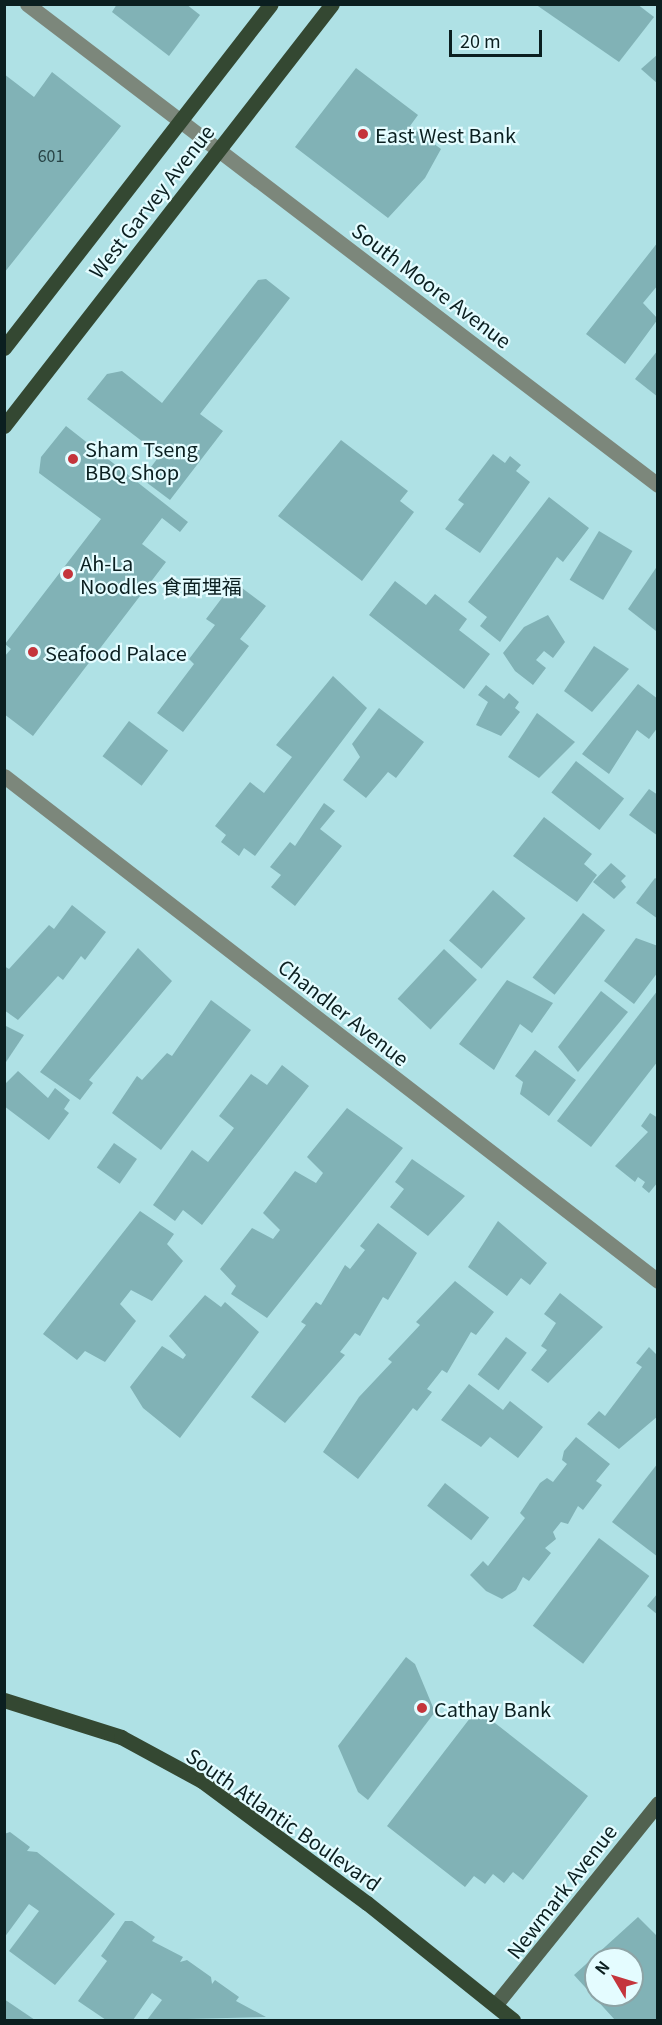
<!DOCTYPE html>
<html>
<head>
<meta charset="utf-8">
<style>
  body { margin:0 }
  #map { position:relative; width:662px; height:2025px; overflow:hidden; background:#afe1e5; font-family:Georgia,"Noto Sans SC",serif }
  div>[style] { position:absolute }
  .building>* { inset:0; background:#81b2b6; transform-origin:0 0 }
  .street>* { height:15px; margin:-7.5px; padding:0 7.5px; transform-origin:7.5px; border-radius:7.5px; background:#7c877b }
  .secondary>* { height:15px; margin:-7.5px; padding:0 7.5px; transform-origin:7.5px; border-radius:7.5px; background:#516250 }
  .primary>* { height:15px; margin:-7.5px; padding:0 7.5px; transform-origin:7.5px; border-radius:7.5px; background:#344832 }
  .dots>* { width:16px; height:16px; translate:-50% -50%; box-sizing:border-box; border:3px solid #e4fcff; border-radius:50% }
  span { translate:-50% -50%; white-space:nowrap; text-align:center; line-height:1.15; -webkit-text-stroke:4.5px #e4fcff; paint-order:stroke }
  .number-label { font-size:16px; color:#284446 }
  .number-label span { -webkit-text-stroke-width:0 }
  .poi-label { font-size:20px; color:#0b1f20 }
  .left { translate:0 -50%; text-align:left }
  .street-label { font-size:20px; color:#0b1f20 }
  .frame { position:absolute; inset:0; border:6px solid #0b1f20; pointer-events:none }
  .north { position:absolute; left:584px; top:1947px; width:60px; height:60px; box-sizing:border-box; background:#e4fcff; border:2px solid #8da4a6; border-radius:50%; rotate:308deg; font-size:16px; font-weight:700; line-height:24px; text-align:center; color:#0b1f20 }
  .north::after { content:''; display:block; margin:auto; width:21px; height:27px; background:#c4353c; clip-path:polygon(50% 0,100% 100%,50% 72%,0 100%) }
  .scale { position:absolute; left:449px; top:30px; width:93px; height:27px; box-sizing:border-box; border:3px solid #0b1f20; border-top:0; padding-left:8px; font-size:18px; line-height:21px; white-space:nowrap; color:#0b1f20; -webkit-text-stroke:4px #e4fcff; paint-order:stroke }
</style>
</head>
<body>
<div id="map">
  <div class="building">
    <div style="clip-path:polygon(117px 4px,186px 4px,200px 15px,169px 56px,112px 12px)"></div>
    <div style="clip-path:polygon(535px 4px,637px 4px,654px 17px,619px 62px)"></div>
    <div style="clip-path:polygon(658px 54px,658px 84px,641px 69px)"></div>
    <div style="clip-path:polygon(356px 68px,418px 115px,410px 126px,441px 149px,425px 178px,388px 218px,295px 147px)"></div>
    <div style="clip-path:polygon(52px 72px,121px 126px,4px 273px,4px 74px,34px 97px)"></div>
    <div style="clip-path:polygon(658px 242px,658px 285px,643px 303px,658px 319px,625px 364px,586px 334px)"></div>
    <div style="clip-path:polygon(266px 279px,290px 298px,200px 414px,223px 431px,170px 500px,142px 479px,160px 455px,87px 399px,107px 374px,122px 371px,162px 403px,258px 280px)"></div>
    <div style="clip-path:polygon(658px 350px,658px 397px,635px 379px)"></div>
    <div style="clip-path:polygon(66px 426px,188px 522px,180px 532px,162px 518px,142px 544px,166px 562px,33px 736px,4px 714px,4px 657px,11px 649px,5px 644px,101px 519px,39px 473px,41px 457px)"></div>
    <div style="clip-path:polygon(341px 440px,408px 491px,400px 501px,414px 512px,362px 581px,278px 516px)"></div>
    <div style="clip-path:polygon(493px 454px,505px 463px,510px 456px,521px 465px,516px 471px,530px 482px,480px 553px,445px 529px,464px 504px,458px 500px)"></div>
    <div style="clip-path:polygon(549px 497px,589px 528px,563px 562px,557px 557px,500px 642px,480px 626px,487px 617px,468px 602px)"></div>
    <div style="left:599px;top:531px;width:39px;height:57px;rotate:31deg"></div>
    <div style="clip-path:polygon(658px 565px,658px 629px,656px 631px,628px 609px)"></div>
    <div style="clip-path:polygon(395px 581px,426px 605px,435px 594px,467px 619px,459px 630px,490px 654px,464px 689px,369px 615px)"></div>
    <div style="clip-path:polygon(234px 582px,266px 606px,240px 639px,249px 646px,183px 732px,157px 713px,194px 664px,189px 659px,215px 625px,206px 619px)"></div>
    <div style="clip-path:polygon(548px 615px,565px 642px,553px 658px,544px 651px,536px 660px,546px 668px,533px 685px,515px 671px,503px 653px,524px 627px)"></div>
    <div style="clip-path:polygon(594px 646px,629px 669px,592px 712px,564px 691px)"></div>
    <div style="clip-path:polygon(333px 676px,367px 708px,255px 856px,244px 848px,239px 856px,221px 842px,226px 835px,215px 826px,250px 782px,264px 793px,292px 757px,276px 745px)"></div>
    <div style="clip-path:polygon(638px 684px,658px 699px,658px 727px,649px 739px,637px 730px,609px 774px,582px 754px)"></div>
    <div style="clip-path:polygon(486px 685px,504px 699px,509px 693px,519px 702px,515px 708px,520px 712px,501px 736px,476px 725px,488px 702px,478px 695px)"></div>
    <div style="clip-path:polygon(379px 708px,424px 742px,396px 778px,388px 772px,366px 798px,343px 780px,360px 757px,352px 744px)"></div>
    <div style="clip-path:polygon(537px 713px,575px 742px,539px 778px,508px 757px)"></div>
    <div style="left:129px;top:721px;width:49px;height:44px;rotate:37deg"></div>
    <div style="left:576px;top:761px;width:61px;height:40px;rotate:38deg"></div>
    <div style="clip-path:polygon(649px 789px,658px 795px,658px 836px,629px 815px)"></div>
    <div style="clip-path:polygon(324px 803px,335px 811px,320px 829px,342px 846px,295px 906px,271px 887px,281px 875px,270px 867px,290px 842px,295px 846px)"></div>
    <div style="clip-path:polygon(544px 817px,592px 854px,584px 864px,597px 875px,577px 902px,513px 856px)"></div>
    <div style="clip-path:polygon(611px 863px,626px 876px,621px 881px,626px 887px,614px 899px,593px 882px)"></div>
    <div style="clip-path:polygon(655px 878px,658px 880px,658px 919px,636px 903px)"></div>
    <div style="left:493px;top:890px;width:43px;height:67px;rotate:41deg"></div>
    <div style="clip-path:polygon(72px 905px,106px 932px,85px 960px,81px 956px,63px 980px,58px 976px,18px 1020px,4px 1010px,4px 966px,9px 969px,49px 925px,54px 929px)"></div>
    <div style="left:583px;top:913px;width:28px;height:82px;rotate:38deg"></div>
    <div style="clip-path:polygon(636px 938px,658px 946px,658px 972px,634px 1004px,604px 981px)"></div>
    <div style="clip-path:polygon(138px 948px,172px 981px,89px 1080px,93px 1083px,80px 1100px,40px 1072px)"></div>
    <div style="left:444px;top:949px;width:45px;height:68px;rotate:43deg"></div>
    <div style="clip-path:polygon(507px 980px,553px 1003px,532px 1033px,520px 1024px,494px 1070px,459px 1044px)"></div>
    <div style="clip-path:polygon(658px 990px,658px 1061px,591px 1147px,557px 1121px)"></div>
    <div style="clip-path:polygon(601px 991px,628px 1012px,578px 1072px,558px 1047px)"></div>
    <div style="clip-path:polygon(211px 1000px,251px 1030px,161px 1150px,112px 1113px,137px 1076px,142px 1080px,167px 1053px,172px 1056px)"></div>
    <div style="clip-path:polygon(4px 1025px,24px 1035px,4px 1065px)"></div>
    <div style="clip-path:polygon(535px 1050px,576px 1080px,549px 1116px,520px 1094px,523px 1082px,515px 1076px)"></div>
    <div style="clip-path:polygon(282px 1065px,309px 1086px,202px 1225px,183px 1210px,175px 1221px,153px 1205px,192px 1150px,208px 1162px,234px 1128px,219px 1116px,251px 1074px,267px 1085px)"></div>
    <div style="clip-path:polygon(18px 1071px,48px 1098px,55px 1088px,70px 1100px,64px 1109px,69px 1113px,49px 1140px,4px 1106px,4px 1085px)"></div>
    <div style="clip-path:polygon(347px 1108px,403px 1148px,267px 1318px,231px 1294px,236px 1286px,220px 1269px,252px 1228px,273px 1239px,280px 1230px,263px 1213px,295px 1171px,316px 1183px,323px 1173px,307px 1157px)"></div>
    <div style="clip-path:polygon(650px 1113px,658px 1118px,658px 1182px,649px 1193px,642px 1187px,645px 1182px,638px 1177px,635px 1182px,615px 1166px,648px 1132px,641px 1126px)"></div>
    <div style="left:114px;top:1143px;width:28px;height:30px;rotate:35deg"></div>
    <div style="clip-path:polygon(412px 1159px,465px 1196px,428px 1236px,390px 1207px,404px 1189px,395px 1182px)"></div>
    <div style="clip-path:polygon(140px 1211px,174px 1234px,167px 1244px,183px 1261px,152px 1301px,131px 1290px,120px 1304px,136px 1321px,105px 1362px,85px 1351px,77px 1360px,43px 1334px)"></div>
    <div style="clip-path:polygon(498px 1221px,547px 1263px,530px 1285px,521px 1278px,507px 1296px,468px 1267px)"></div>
    <div style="clip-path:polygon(378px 1223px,417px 1253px,388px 1300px,383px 1297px,360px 1336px,355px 1333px,340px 1352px,345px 1355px,285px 1423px,251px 1397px,306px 1325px,301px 1322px,316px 1302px,321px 1305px,345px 1265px,350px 1269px,365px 1250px,360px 1246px)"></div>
    <div style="clip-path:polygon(455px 1281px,494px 1312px,476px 1335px,471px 1332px,447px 1373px,442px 1370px,427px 1389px,432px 1392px,417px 1411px,413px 1408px,358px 1479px,323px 1452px,359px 1397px,392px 1362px,388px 1359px,420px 1325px,416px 1322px)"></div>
    <div style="clip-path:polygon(560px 1293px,603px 1327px,548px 1383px,531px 1370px,547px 1350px,541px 1346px,556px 1323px,544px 1314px)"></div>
    <div style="clip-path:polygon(205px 1295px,221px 1307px,225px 1302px,259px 1332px,180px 1438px,143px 1408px,130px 1387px,162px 1346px,183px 1359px,186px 1355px,169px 1336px)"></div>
    <div style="left:506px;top:1337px;width:26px;height:47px;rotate:37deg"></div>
    <div style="clip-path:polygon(649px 1347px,658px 1356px,658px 1416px,619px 1449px,587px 1424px,599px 1411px,605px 1416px,642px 1367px,636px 1363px)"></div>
    <div style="clip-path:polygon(469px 1384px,503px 1410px,510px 1401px,543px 1427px,518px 1458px,490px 1437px,481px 1447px,441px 1420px)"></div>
    <div style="clip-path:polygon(576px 1437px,610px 1464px,596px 1481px,602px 1485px,583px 1510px,578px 1506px,568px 1524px,561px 1522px,553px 1532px,556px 1539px,545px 1548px,551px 1553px,529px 1581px,523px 1577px,516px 1590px,502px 1599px,486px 1591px,470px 1575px,483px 1561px,488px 1566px,525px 1518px,520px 1513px,540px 1483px,547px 1478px,553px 1482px,567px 1464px,562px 1460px,564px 1451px)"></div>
    <div style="clip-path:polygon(658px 1463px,658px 1557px,612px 1522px)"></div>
    <div style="left:445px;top:1483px;width:56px;height:29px;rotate:38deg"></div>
    <div style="left:599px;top:1538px;width:63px;height:110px;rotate:37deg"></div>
    <div style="clip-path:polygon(658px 1593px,658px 1615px,647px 1606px)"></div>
    <div style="clip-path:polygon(406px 1657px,415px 1664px,435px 1712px,368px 1800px,358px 1792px,338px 1746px)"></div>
    <div style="clip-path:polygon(477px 1709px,588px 1796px,523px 1880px,513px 1872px,504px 1883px,493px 1874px,485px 1884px,474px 1876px,465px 1887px,387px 1826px)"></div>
    <div style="clip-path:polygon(10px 1832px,30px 1847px,27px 1851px,37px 1852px,115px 1914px,55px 1985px,9px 1951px,39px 1911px,29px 1904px,4px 1938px,4px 1834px)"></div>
    <div style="clip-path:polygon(evenodd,638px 1917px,658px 1937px,658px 2020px,615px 2020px,574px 1975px,638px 1917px,596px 1959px,632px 1959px,632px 1995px,596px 1995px,596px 1959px)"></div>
    <div style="clip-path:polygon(125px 1921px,132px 1921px,155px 1937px,152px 1941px,183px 1957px,180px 1962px,187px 1960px,211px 1977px,212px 1984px,215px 1980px,239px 1997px,236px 2001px,266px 2017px,147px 2020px,162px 2000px,152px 1993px,133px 2020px,106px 2020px,78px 2001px,107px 1961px,101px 1956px)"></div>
    <div style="clip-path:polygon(4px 1999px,35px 2020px,4px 2020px)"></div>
  </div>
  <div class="street">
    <div style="left:27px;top:4px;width:793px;rotate:37.32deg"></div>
    <div style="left:4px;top:776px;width:826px;rotate:37.67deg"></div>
  </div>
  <div class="secondary">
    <div style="left:496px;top:2004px;width:258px;rotate:-51.1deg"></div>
  </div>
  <div class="primary">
    <div style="left:4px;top:348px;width:435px;rotate:-52.2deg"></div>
    <div style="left:4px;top:426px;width:534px;rotate:-52.14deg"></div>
    <div style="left:4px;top:1700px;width:123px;rotate:17.5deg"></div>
    <div style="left:121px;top:1737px;width:92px;rotate:28.5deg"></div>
    <div style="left:202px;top:1781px;width:205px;rotate:36.5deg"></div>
    <div style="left:367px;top:1903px;width:187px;rotate:38.7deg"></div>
  </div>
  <div class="dots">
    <div style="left:363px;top:134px;background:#c4353c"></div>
    <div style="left:73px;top:459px;background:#c4353c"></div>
    <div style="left:68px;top:574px;background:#c4353c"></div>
    <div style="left:33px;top:652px;background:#c4353c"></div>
    <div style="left:422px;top:1708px;background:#c4353c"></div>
  </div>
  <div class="number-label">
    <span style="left:51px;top:155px">601</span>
  </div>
  <div class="poi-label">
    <span class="left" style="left:375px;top:134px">East West Bank</span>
    <span class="left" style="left:85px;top:460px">Sham Tseng<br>BBQ Shop</span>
    <span class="left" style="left:80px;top:574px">Ah-La<br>Noodles 食面埋福</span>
    <span class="left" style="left:45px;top:652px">Seafood Palace</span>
    <span class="left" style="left:434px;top:1708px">Cathay Bank</span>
  </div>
  <div class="street-label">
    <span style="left:151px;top:201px;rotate:-52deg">West Garvey Avenue</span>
    <span style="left:432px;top:285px;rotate:37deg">South Moore Avenue</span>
    <span style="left:344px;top:1012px;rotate:38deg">Chandler Avenue</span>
    <span style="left:284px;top:1819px;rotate:35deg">South Atlantic Boulevard</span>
    <span style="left:561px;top:1891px;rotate:-52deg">Newmark Avenue</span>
  </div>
  <div class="frame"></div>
  <div class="north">N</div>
  <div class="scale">20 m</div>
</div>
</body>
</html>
